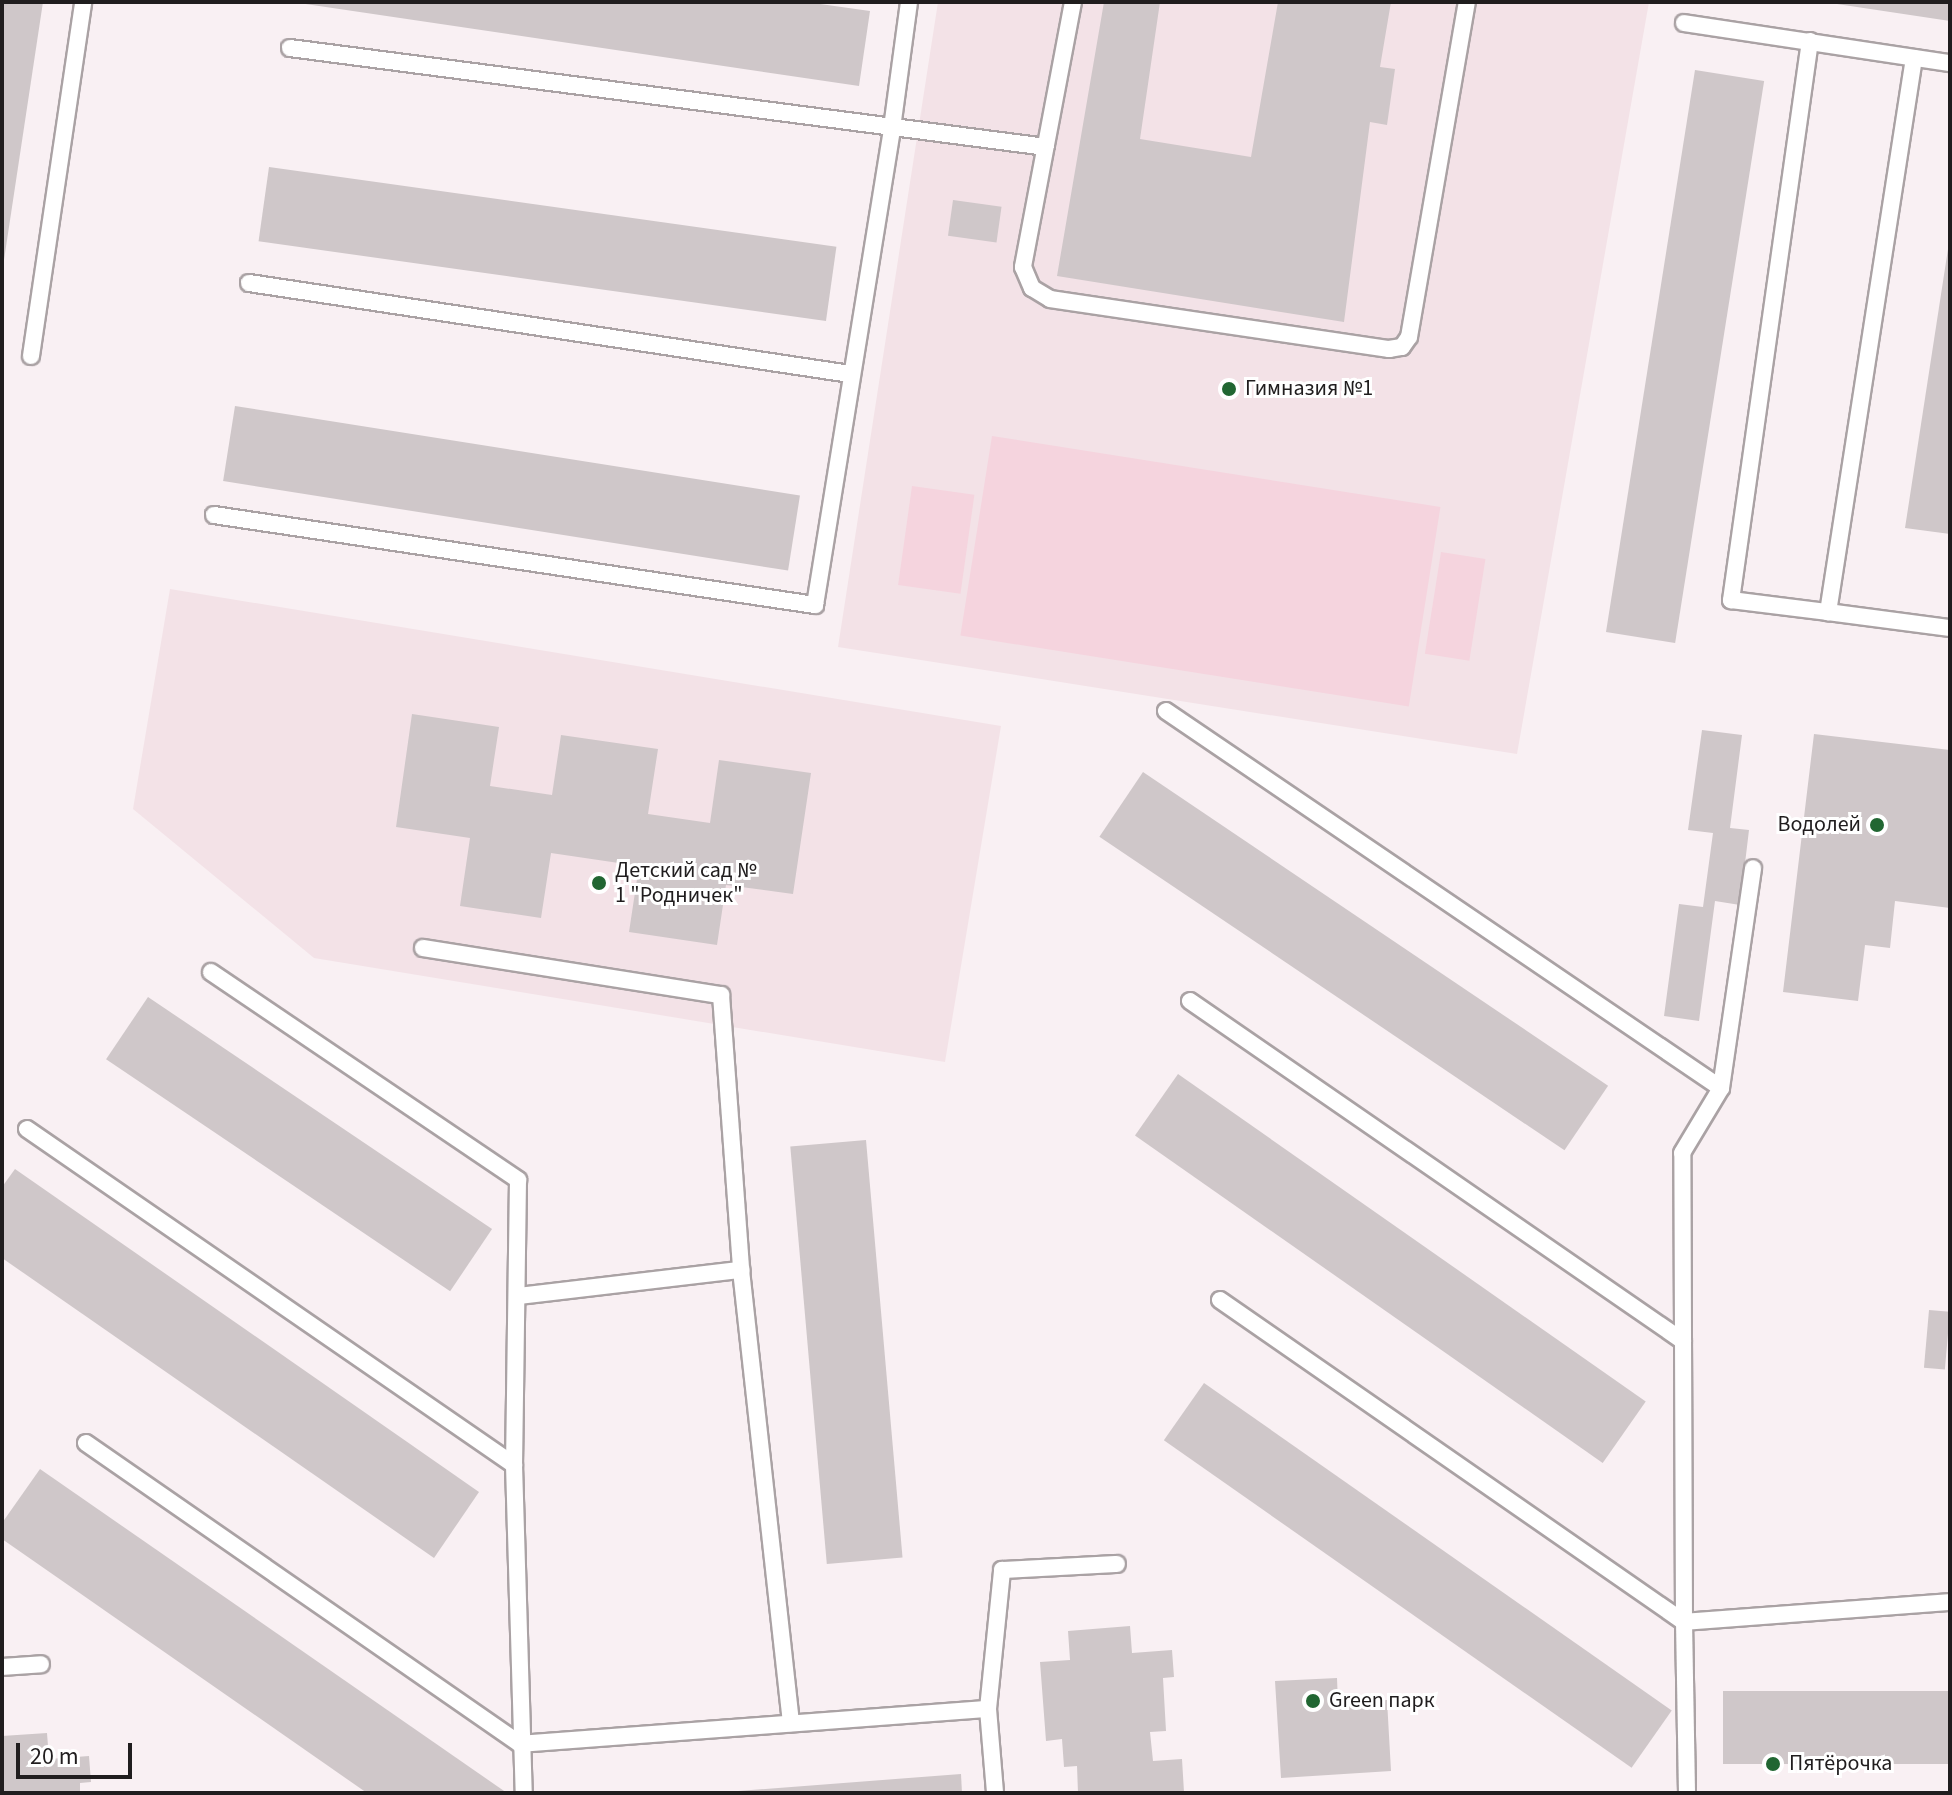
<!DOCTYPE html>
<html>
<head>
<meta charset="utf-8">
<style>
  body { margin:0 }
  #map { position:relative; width:1952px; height:1795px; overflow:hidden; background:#f9f0f3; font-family:"Source Sans 3",sans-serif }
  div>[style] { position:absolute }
  .built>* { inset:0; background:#f3e2e7 }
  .green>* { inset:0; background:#f5d4de; transform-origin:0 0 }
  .building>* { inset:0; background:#cfc7c9; transform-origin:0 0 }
  .roads { filter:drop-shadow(2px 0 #aaa2a4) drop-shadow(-2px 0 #aaa2a4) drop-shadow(0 2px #aaa2a4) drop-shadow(0 -2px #aaa2a4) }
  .service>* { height:16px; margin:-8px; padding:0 8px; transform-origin:8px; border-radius:8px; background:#fff }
  .dots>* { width:22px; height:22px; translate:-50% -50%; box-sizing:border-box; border:4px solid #fff; border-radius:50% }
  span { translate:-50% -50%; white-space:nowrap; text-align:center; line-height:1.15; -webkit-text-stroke:6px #fff; paint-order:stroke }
  .poi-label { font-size:22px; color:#201d1e }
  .left { translate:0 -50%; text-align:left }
  .right { translate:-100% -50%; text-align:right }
  .frame { position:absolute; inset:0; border:4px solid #201d1e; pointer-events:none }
  .scale { position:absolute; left:16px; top:1743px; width:116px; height:36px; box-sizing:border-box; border:4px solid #201d1e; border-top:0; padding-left:10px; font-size:24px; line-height:28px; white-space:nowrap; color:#201d1e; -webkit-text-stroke:6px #fff; paint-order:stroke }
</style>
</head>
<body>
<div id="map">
  <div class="built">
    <div style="clip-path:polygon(938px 2px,1649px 2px,1517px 754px,838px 647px)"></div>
    <div style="clip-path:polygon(170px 589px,1001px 726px,945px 1062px,314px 958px,133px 809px)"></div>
  </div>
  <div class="green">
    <div style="left:992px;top:436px;width:454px;height:202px;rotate:9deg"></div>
    <div style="left:912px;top:486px;width:63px;height:100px;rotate:8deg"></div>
    <div style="left:1441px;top:552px;width:45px;height:103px;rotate:9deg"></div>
  </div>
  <div class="building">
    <div style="clip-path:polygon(2px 2px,43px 2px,4px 260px,2px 260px)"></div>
    <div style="clip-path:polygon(292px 2px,806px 2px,870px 11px,859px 86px)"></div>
    <div style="clip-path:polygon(1104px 2px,1160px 2px,1140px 139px,1251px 157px,1278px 2px,1391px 2px,1380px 67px,1395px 69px,1387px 125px,1370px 122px,1344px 322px,1057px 276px)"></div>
    <div style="clip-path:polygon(1837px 2px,1950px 2px,1950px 21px,1837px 4px)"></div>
    <div style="left:1695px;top:70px;width:70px;height:569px;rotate:9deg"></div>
    <div style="left:269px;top:167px;width:573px;height:75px;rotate:8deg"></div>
    <div style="left:953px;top:200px;width:49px;height:36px;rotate:8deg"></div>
    <div style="clip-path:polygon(1948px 249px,1950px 249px,1950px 534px,1905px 528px)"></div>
    <div style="left:235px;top:406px;width:572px;height:76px;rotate:9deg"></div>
    <div style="clip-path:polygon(412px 714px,499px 727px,490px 786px,552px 795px,561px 735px,658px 749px,648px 814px,710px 823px,719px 760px,811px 773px,793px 894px,726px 885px,717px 945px,629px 932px,639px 866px,551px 853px,541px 918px,460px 906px,470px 838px,396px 827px)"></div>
    <div style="clip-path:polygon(1702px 730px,1742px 735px,1730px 828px,1749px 830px,1740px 905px,1715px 901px,1699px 1021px,1664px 1016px,1679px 904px,1703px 907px,1713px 833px,1688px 830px)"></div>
    <div style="clip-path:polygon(1814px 734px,1950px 750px,1950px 908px,1895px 901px,1890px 948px,1865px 945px,1858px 1001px,1783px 992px)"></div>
    <div style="left:1143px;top:772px;width:561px;height:78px;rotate:34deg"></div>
    <div style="left:148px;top:997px;width:415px;height:75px;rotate:34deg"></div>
    <div style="left:1178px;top:1074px;width:571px;height:75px;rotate:35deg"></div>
    <div style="left:866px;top:1140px;width:419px;height:76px;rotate:85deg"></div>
    <div style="clip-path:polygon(15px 1169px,479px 1492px,434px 1558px,2px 1258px,2px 1187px)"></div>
    <div style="left:1929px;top:1310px;width:21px;height:58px;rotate:5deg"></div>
    <div style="left:1204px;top:1383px;width:571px;height:70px;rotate:35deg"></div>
    <div style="clip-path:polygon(40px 1469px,507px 1793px,367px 1793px,2px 1539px,2px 1523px)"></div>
    <div style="clip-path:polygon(1130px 1626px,1132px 1653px,1172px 1650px,1174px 1677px,1163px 1678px,1166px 1731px,1150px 1732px,1153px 1761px,1182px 1759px,1184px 1792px,1078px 1793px,1077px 1766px,1064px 1767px,1062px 1739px,1046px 1741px,1040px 1662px,1070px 1660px,1068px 1631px)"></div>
    <div style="clip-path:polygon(1337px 1678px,1338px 1703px,1387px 1700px,1391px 1771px,1281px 1778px,1275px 1681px)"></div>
    <div style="left:1950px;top:1691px;width:73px;height:227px;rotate:90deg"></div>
    <div style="clip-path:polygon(47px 1733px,49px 1759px,89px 1756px,91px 1782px,80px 1783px,80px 1793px,2px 1793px,2px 1736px)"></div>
    <div style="clip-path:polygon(961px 1774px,962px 1793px,738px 1793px,738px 1791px)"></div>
  </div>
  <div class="roads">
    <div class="service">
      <div style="left:1073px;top:2px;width:270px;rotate:100.7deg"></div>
      <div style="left:1023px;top:267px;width:23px;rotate:67deg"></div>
      <div style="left:1032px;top:288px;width:21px;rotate:31deg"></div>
      <div style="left:1050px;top:299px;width:343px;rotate:8.4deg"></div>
      <div style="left:1389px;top:349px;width:13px;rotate:-9deg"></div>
      <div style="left:1402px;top:347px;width:12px;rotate:-55deg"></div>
      <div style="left:1409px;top:337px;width:340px;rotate:-80.2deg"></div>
      <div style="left:1684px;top:23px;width:269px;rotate:8.6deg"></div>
      <div style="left:1810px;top:41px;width:565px;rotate:98.04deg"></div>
      <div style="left:1731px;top:600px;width:98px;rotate:7.1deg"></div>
      <div style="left:290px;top:48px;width:762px;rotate:7.46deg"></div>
      <div style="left:1914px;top:58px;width:561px;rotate:98.82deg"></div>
      <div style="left:1828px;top:612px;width:123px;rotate:7.5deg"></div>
      <div style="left:249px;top:283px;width:608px;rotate:8.61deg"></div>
      <div style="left:31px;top:356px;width:358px;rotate:-81.6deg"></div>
      <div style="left:214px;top:515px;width:608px;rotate:8.52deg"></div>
      <div style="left:815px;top:605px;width:483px;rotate:-80.8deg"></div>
      <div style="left:892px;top:128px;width:127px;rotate:-82.3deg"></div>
      <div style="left:1166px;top:711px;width:671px;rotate:34.19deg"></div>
      <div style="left:423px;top:948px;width:302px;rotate:9deg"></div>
      <div style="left:721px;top:995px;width:276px;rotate:85.8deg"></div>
      <div style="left:741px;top:1270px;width:456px;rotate:83.7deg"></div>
      <div style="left:211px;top:972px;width:371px;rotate:34.1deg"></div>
      <div style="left:518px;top:1180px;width:285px;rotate:90.8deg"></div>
      <div style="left:514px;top:1465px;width:328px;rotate:88.3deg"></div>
      <div style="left:1190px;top:1001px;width:599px;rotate:34.59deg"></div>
      <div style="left:27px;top:1129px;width:592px;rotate:34.6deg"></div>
      <div style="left:518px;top:1296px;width:225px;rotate:-6.7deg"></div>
      <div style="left:1220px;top:1300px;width:565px;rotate:34.76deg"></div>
      <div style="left:86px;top:1443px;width:528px;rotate:34.74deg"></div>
      <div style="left:520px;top:1744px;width:469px;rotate:-4.3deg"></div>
      <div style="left:988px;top:1709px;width:84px;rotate:85.2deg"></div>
      <div style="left:1684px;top:1622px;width:469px;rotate:-90.2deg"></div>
      <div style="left:1682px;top:1153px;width:76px;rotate:-59deg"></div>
      <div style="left:1721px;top:1088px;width:222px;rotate:-81.7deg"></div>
      <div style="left:2px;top:1667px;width:39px;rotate:-4deg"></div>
      <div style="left:988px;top:1709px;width:140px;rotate:-84.2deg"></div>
      <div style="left:1002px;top:1570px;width:115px;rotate:-3deg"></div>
      <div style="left:1687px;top:1793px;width:171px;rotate:-91deg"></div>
      <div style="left:1684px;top:1622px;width:267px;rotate:-4.3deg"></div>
    </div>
  </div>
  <div class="dots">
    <div style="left:1229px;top:389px;background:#216632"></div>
    <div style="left:1877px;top:825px;background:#216632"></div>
    <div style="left:599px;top:883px;background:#216632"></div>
    <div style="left:1313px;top:1701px;background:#216632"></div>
    <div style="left:1773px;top:1764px;background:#216632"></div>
  </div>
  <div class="poi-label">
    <span class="left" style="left:1245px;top:389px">Гимназия №1</span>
    <span class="right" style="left:1861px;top:825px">Водолей</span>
    <span class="left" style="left:615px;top:883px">Детский сад №<br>1 "Родничек"</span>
    <span class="left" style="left:1329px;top:1701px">Green парк</span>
    <span class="left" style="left:1789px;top:1764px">Пятёрочка</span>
  </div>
  <div class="frame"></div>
  <div class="scale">20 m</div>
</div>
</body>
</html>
